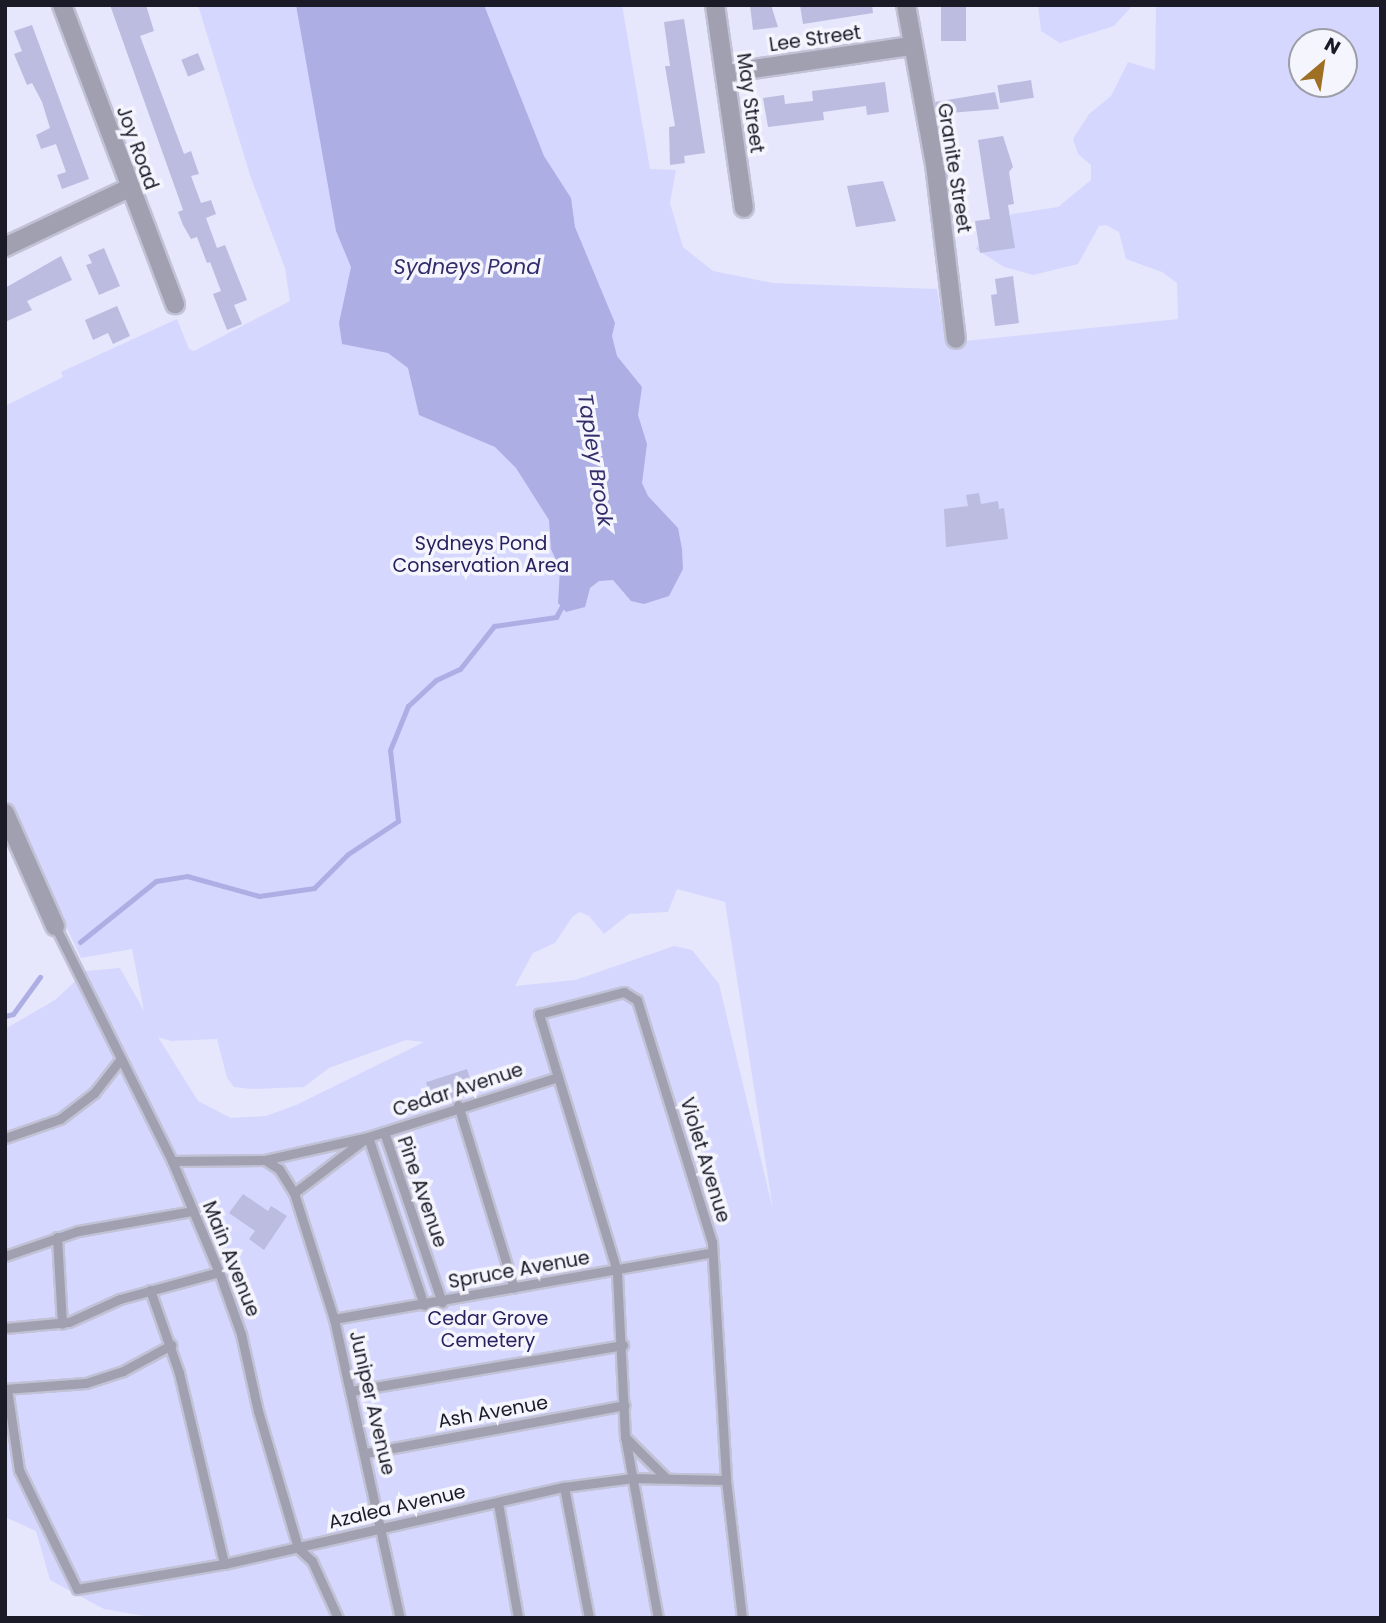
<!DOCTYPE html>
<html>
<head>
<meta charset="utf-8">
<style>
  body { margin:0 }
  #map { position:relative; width:1386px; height:1623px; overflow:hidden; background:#e6e7fc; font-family:Poppins,sans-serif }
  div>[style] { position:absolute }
  .green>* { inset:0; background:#d6d7fe }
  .water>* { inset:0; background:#adaee4 }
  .stream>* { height:5px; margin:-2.5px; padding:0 2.5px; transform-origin:2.5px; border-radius:2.5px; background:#adaee4 }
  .building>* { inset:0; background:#bbbce0; transform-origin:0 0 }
  .roads { filter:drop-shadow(2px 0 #c1c2d6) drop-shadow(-2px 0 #c1c2d6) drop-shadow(0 2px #c1c2d6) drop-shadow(0 -2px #c1c2d6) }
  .lane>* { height:9px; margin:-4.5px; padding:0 4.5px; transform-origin:4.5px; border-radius:4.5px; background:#a0a0b0 }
  .street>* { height:18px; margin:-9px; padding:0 9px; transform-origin:9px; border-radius:9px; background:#a0a0b0 }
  span { translate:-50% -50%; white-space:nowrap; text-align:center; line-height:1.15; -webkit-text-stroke:7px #f5f5fd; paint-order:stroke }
  .street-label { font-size:19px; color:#1b1b28 }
  .park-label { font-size:19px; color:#29205f }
  .water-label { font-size:21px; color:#322c6b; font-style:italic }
  .frame { position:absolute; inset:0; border:7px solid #1b1b28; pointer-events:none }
  .north { position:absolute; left:1288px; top:28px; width:70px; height:70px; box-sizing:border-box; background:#f5f5fd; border:2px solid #9e9ea8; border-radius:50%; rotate:29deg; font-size:19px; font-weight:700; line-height:28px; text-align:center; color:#1b1b28 }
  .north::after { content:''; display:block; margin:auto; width:24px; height:32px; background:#9f6f23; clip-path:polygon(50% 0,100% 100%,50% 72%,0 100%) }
</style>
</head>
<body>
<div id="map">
  <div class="green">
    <div style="clip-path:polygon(evenodd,198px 5px,622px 5px,650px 169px,676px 170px,670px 203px,683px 247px,713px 271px,773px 283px,937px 289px,946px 343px,1178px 319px,1177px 283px,1162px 272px,1126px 259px,1119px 232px,1106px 225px,1099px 226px,1078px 264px,1033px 275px,1004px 267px,976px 249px,983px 236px,1012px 214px,1058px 207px,1091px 180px,1091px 165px,1078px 154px,1073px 139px,1089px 114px,1111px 96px,1128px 62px,1155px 70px,1156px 5px,1381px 5px,1381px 1618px,156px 1618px,104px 1609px,50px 1580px,36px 1531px,5px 1517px,5px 1029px,55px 1000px,86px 971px,120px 968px,144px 1011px,132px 949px,81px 958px,5px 796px,5px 406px,63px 377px,61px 372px,177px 319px,189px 349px,194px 351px,290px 301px,285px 268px,251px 178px,198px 5px,1302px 42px,1344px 42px,1344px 84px,1302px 84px,1302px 42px,198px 5px,677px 889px,725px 902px,773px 1210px,719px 984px,692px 950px,674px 946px,575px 980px,515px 986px,533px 953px,555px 943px,573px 916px,580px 912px,589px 916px,604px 934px,629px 914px,668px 912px,677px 889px,198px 5px,158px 1037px,171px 1041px,217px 1039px,227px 1078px,234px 1087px,251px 1089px,304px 1087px,329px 1068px,406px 1040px,424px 1042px,296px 1105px,266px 1116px,231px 1118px,198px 1101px,158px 1037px)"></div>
    <div style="clip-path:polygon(1038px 5px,1133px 5px,1114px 26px,1060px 43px,1041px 31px)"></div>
  </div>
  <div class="water">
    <div style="clip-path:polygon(296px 5px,484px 5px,544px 156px,571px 198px,575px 227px,615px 323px,612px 336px,617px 356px,642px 387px,638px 415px,647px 444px,642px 483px,648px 496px,678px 528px,682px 549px,683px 569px,669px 596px,644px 604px,631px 601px,613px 580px,599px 581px,590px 588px,585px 607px,566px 612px,558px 603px,560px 569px,551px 549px,549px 520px,516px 468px,495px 447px,419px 415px,408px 368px,388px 353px,342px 344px,339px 323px,351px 267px,336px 231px)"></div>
  </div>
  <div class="stream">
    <div style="left:80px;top:942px;width:97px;rotate:-38.8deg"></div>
    <div style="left:156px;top:881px;width:31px;rotate:-9deg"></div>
    <div style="left:187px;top:876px;width:75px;rotate:15.5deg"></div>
    <div style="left:259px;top:896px;width:56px;rotate:-8.3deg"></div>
    <div style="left:314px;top:888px;width:48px;rotate:-45deg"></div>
    <div style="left:348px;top:854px;width:60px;rotate:-33.4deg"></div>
    <div style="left:398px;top:821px;width:71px;rotate:-96.4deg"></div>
    <div style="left:390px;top:750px;width:48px;rotate:-67.8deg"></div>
    <div style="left:408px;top:706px;width:38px;rotate:-43deg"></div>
    <div style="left:436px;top:680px;width:26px;rotate:-25deg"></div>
    <div style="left:460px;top:669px;width:55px;rotate:-51.7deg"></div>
    <div style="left:494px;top:626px;width:63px;rotate:-8.3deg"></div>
    <div style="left:556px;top:617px;width:18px;rotate:-61deg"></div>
    <div style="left:5px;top:1016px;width:8px;rotate:-14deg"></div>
    <div style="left:13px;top:1014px;width:46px;rotate:-53.9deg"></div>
  </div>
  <div class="building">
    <div style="clip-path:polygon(110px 5px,146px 5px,154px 31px,140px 36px,184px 154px,191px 151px,199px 174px,191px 176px,201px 203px,211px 200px,216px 214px,206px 218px,217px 248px,225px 245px,247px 300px,234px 305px,242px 324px,227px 330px,213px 294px,221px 291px,210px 262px,207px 263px,197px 237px,191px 239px,183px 225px,178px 212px,183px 210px)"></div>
    <div style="clip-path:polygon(750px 5px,771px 5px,778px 27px,753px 30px)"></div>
    <div style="clip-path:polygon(800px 5px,872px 5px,873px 13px,803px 24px)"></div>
    <div style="left:941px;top:5px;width:25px;height:36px"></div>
    <div style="clip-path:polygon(684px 19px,705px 153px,684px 156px,685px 163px,670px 165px,669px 127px,675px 126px,665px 66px,670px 66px,664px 22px)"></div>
    <div style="clip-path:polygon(32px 25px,89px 179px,62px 189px,57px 175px,66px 172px,56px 144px,41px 149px,36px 135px,50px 128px,42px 102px,32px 83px,27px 85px,14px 54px,22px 51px,14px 31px)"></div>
    <div style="left:198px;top:53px;width:18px;height:18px;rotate:68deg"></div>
    <div style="left:1031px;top:80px;width:18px;height:34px;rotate:81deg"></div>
    <div style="clip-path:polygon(885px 82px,889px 112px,867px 115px,866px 106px,823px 112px,824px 120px,768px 127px,763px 98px,784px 95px,785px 104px,813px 101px,812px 91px)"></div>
    <div style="clip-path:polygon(995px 92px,999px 109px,937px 114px,935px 102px)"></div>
    <div style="clip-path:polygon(1003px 136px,1013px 167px,1009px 172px,1014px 204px,1008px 205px,1015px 248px,980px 253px,975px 221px,990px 219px,978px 140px)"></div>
    <div style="clip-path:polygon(883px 181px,896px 221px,856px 227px,847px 186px)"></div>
    <div style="clip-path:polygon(104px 248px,120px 286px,99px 295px,86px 265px,92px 263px,88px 255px)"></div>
    <div style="clip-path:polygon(61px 256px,72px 280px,27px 301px,32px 310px,5px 322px,5px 288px)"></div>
    <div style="clip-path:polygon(1013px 276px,1019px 323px,995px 326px,991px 295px,997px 294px,995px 279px)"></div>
    <div style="clip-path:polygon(117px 306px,130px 336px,113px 344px,108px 333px,93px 340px,85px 320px)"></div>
    <div style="clip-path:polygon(979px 493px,981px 504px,998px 501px,999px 509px,1004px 508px,1008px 539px,946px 547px,944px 509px,968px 506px,966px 495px)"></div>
    <div style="left:467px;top:1069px;width:23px;height:43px;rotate:72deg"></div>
    <div style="clip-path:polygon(243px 1194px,268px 1211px,271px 1206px,287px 1216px,264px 1250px,249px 1239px,255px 1231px,229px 1213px)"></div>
  </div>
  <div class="roads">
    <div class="lane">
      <div style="left:55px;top:926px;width:263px;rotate:63.5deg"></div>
      <div style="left:172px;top:1161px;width:121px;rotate:67.1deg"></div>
      <div style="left:219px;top:1272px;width:66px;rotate:70.5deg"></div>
      <div style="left:241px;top:1334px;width:79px;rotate:77.6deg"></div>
      <div style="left:258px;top:1411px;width:143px;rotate:73.7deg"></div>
      <div style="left:298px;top:1548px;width:19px;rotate:43deg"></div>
      <div style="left:312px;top:1561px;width:63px;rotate:65.5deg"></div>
      <div style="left:458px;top:1105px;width:191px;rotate:73deg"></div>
      <div style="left:384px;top:1132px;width:180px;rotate:71.2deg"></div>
      <div style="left:368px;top:1137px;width:177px;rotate:71.6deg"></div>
      <div style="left:5px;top:1138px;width:58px;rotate:-19.1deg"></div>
      <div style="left:60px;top:1119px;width:43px;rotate:-37.4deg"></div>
      <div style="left:94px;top:1093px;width:42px;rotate:-51.8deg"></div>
      <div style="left:265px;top:1160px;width:17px;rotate:33deg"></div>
      <div style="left:279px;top:1169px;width:28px;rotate:58deg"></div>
      <div style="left:294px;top:1193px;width:132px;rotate:72.4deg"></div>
      <div style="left:334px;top:1319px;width:306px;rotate:77.6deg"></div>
      <div style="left:172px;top:1161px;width:93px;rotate:-0.6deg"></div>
      <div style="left:265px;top:1160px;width:106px;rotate:-12.6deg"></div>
      <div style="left:368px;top:1137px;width:199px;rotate:-17.5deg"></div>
      <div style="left:294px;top:1193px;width:89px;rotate:-37.3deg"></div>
      <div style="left:57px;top:1237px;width:87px;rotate:86.7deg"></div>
      <div style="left:5px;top:1256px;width:77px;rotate:-18.9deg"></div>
      <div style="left:78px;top:1231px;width:117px;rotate:-9.9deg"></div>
      <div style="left:150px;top:1290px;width:88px;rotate:70.7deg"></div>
      <div style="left:179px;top:1373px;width:196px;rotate:76.7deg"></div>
      <div style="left:334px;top:1319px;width:381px;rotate:-10deg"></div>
      <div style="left:5px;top:1328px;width:64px;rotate:-5.4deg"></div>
      <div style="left:69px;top:1322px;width:56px;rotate:-24.3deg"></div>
      <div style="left:120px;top:1299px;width:103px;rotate:-15.3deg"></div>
      <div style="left:5px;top:1389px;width:81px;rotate:-4.2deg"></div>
      <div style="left:86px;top:1383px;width:39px;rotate:-18deg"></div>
      <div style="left:123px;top:1371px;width:55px;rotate:-28.4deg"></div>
      <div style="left:7px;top:1389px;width:82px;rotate:81.6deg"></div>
      <div style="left:19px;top:1470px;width:132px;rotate:64deg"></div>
      <div style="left:77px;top:1589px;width:149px;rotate:-9.7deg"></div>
      <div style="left:224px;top:1564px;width:349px;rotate:-12.8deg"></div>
      <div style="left:564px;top:1487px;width:69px;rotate:-7.5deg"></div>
      <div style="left:632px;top:1478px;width:94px;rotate:1.2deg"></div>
      <div style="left:351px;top:1391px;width:276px;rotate:-9.6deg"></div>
      <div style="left:625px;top:1437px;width:58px;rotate:45deg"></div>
      <div style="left:366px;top:1453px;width:263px;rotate:-10.5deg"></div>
      <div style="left:564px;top:1487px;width:133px;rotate:79.2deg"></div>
      <div style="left:498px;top:1503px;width:117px;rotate:80.1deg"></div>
      <div style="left:658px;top:1618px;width:184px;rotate:-100.3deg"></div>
      <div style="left:625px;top:1437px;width:166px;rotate:-92.8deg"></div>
      <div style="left:617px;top:1271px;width:269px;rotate:-106.9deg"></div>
      <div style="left:539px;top:1014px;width:88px;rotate:-14.5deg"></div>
      <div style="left:624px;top:992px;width:15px;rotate:32deg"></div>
      <div style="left:637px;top:1000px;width:253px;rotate:72.8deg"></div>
      <div style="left:712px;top:1242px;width:238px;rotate:86.6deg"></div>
      <div style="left:726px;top:1480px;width:139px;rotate:83.4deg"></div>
    </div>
    <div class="street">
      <div style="left:62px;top:5px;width:320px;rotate:69.3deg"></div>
      <div style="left:715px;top:5px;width:205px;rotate:81.9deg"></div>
      <div style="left:906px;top:5px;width:162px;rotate:79.7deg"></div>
      <div style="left:935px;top:164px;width:176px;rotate:83.2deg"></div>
      <div style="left:725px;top:73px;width:188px;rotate:-8.3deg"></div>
      <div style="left:5px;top:247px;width:137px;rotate:-25.4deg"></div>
      <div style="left:5px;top:813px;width:124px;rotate:66.1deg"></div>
    </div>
  </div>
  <div class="street-label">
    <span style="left:815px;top:39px;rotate:-8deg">Lee Street</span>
    <span style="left:750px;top:103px;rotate:82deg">May Street</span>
    <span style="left:137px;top:148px;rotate:70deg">Joy Road</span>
    <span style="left:954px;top:168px;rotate:81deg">Granite Street</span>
    <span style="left:458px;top:1090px;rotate:-18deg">Cedar Avenue</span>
    <span style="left:705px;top:1160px;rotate:73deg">Violet Avenue</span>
    <span style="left:422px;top:1192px;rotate:71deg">Pine Avenue</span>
    <span style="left:231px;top:1259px;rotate:68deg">Main Avenue</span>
    <span style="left:519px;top:1270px;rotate:-10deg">Spruce Avenue</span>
    <span style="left:372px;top:1403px;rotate:77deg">Juniper Avenue</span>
    <span style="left:493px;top:1412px;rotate:-10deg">Ash Avenue</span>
    <span style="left:397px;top:1507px;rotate:-13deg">Azalea Avenue</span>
  </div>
  <div class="park-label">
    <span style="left:481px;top:555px">Sydneys Pond<br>Conservation Area</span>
    <span style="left:488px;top:1330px">Cedar Grove<br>Cemetery</span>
  </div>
  <div class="water-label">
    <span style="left:467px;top:267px">Sydneys Pond</span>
    <span style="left:595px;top:460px;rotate:81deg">Tapley Brook</span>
  </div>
  <div class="frame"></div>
  <div class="north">N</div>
</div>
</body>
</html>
